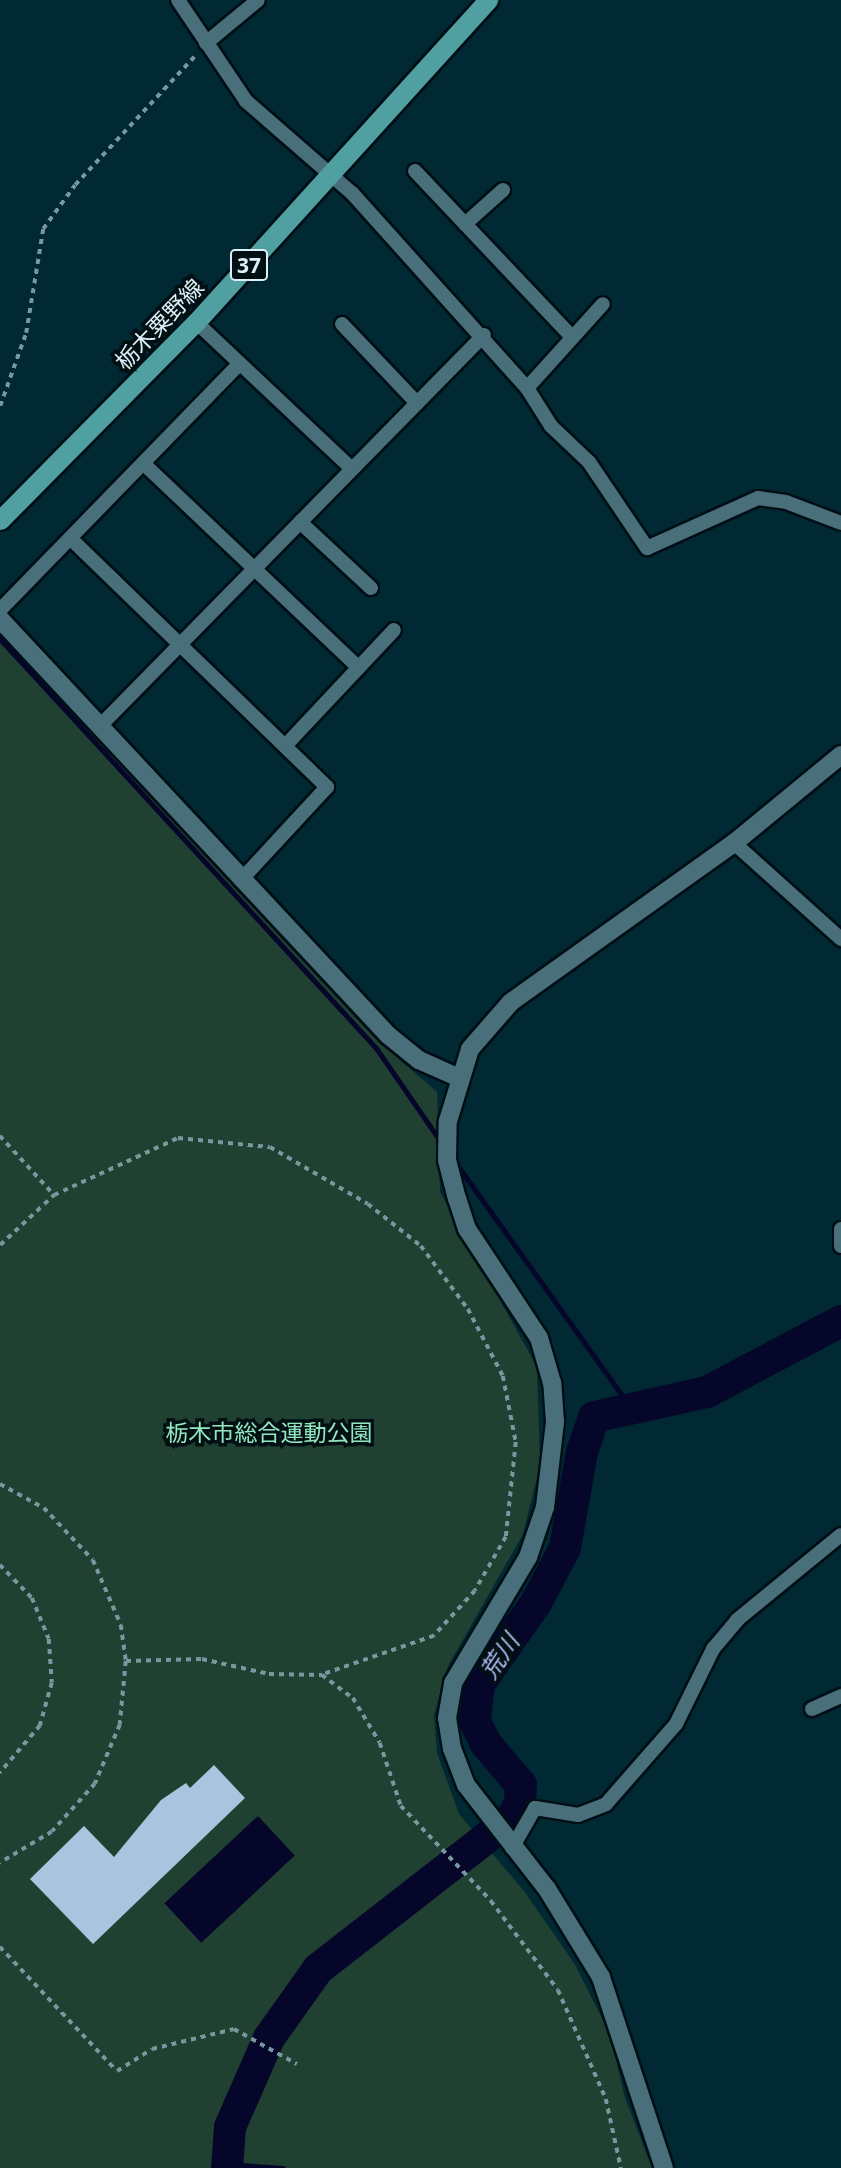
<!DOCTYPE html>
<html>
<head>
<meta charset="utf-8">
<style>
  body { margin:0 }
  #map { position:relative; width:841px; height:2168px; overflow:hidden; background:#002933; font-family:"Noto Sans","Noto Sans JP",sans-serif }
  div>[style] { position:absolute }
  .green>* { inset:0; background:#204031 }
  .water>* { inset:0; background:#06062b; transform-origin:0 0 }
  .stream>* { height:5px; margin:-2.5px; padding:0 2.5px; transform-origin:2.5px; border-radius:2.5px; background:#06062b }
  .river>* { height:32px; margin:-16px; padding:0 16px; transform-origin:16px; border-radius:16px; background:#06062b }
  .building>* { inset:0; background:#a9c4de }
  .path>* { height:3.5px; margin-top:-1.75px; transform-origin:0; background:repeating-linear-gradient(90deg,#79979f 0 5px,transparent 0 10px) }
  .roads { filter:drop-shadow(2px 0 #000f15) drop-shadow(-2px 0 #000f15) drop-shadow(0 2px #000f15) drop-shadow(0 -2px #000f15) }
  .minor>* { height:14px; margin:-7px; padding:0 7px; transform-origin:7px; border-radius:7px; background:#496f7b }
  .tertiary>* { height:18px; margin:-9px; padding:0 9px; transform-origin:9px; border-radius:9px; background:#496f7b }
  .primary>* { height:19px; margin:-9.5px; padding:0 9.5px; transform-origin:9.5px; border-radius:9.5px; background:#50a0a1 }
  span { translate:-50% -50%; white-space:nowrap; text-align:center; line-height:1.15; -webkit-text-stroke:7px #020f13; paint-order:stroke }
  .shield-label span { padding:2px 5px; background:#020f13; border:2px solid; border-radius:5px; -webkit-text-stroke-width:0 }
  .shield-label { font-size:21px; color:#dcf1f7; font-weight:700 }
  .street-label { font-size:23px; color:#dcf1f7 }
  .park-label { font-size:23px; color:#91e8bf }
  .water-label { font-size:24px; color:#aebaf4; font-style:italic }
</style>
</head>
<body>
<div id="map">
  <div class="green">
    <div style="clip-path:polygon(0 631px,384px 1046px,437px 1092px,440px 1192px,537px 1367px,540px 1465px,523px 1534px,448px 1666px,434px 1715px,437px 1753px,459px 1814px,524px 1891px,574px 1963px,610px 2034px,625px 2098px,652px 2168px,0 2168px)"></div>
  </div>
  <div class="water">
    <div style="left:258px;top:1816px;width:54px;height:128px;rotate:47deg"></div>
  </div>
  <div class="stream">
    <div style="left:0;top:639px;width:556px;rotate:47.41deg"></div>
    <div style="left:376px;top:1048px;width:118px;rotate:55.4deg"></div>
    <div style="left:455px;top:1162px;width:304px;rotate:54.4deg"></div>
    <div style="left:227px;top:2164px;width:56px;rotate:4.1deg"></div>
  </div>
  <div class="river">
    <div style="left:227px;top:2168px;width:41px;rotate:-85.8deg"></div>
    <div style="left:230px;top:2127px;width:97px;rotate:-66.3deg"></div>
    <div style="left:269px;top:2038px;width:85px;rotate:-54.6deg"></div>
    <div style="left:318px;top:1969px;width:246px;rotate:-37.9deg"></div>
    <div style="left:512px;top:1818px;width:18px;rotate:-63deg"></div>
    <div style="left:520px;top:1802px;width:17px;rotate:-87deg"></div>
    <div style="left:521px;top:1785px;width:54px;rotate:-130.5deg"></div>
    <div style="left:486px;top:1744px;width:25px;rotate:-116deg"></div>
    <div style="left:475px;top:1721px;width:37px;rotate:-84deg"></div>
    <div style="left:479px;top:1684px;width:99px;rotate:-54.9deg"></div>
    <div style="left:536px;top:1603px;width:62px;rotate:-62.2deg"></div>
    <div style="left:565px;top:1548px;width:97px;rotate:-80deg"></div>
    <div style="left:582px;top:1452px;width:37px;rotate:-71deg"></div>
    <div style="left:594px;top:1417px;width:116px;rotate:-12.5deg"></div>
    <div style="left:707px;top:1392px;width:152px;rotate:-27.9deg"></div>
  </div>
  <div class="building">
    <div style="clip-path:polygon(214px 1765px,245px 1798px,93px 1944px,30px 1879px,84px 1826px,114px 1857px,161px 1800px,186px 1783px,190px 1788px)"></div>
  </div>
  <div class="path">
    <div style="left:0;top:406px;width:77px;rotate:-70.4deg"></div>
    <div style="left:26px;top:333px;width:105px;rotate:-80.7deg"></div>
    <div style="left:43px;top:229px;width:54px;rotate:-54deg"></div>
    <div style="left:75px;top:185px;width:178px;rotate:-47.1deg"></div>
    <div style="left:0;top:1136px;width:80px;rotate:47.5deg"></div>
    <div style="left:0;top:1245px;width:74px;rotate:-42.8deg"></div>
    <div style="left:54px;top:1195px;width:136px;rotate:-24.7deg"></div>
    <div style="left:178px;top:1138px;width:92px;rotate:5.6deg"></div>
    <div style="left:270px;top:1147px;width:113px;rotate:30.2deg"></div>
    <div style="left:368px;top:1204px;width:68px;rotate:38.4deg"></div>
    <div style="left:421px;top:1246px;width:79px;rotate:53.3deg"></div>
    <div style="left:468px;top:1309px;width:76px;rotate:62.4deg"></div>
    <div style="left:503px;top:1376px;width:67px;rotate:78.9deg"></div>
    <div style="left:516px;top:1442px;width:96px;rotate:96deg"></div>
    <div style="left:506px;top:1537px;width:62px;rotate:119.9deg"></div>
    <div style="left:475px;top:1591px;width:61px;rotate:132.3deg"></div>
    <div style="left:434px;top:1636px;width:119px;rotate:160.8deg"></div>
    <div style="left:0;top:1484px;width:50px;rotate:28.6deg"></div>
    <div style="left:44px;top:1508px;width:71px;rotate:46.7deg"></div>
    <div style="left:93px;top:1560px;width:71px;rotate:66.7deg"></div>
    <div style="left:121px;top:1625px;width:36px;rotate:82deg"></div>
    <div style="left:126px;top:1661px;width:64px;rotate:95.4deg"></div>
    <div style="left:120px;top:1725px;width:64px;rotate:113deg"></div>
    <div style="left:95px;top:1784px;width:64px;rotate:131.9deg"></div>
    <div style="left:52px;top:1832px;width:61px;rotate:149.2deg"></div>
    <div style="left:0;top:1565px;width:46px;rotate:45.9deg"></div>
    <div style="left:32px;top:1598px;width:44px;rotate:67.5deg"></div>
    <div style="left:49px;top:1639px;width:44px;rotate:86.1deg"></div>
    <div style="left:52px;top:1683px;width:45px;rotate:105.6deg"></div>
    <div style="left:40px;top:1726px;width:62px;rotate:130.4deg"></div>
    <div style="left:126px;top:1661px;width:76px;rotate:-1.5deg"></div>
    <div style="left:202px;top:1659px;width:69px;rotate:12.6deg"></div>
    <div style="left:269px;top:1674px;width:53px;rotate:1.1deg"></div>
    <div style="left:322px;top:1675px;width:39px;rotate:37deg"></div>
    <div style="left:353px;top:1698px;width:52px;rotate:59deg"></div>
    <div style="left:380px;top:1743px;width:66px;rotate:71.6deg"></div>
    <div style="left:401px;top:1806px;width:131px;rotate:46.5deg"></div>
    <div style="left:491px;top:1901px;width:111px;rotate:53deg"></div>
    <div style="left:558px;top:1990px;width:119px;rotate:66.2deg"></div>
    <div style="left:606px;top:2099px;width:71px;rotate:77.7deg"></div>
    <div style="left:0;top:1947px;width:170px;rotate:46.7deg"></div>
    <div style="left:117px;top:2071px;width:41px;rotate:-32.2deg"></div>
    <div style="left:152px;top:2049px;width:84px;rotate:-13.7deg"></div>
    <div style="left:234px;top:2029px;width:72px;rotate:29.1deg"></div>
  </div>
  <div class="roads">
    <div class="minor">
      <div style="left:178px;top:0;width:122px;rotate:56deg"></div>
      <div style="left:246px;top:101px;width:140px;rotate:41deg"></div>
      <div style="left:352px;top:193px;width:262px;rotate:48.1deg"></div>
      <div style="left:527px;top:388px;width:113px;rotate:-47.9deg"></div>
      <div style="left:206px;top:43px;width:67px;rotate:-39.6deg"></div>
      <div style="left:415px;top:171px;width:228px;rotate:46.6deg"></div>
      <div style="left:465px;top:224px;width:51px;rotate:-41.8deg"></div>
      <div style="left:196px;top:322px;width:214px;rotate:43.3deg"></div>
      <div style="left:342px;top:324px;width:109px;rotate:46.5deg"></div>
      <div style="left:527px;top:388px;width:45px;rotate:57.7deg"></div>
      <div style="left:551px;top:426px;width:52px;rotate:43.5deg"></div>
      <div style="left:589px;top:462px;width:104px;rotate:56deg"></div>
      <div style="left:647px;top:548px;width:122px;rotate:-24.2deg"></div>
      <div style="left:758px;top:498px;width:28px;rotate:8deg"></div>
      <div style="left:786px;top:502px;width:59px;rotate:20.9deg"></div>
      <div style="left:144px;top:464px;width:296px;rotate:43.5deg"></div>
      <div style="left:300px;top:522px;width:97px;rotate:42.9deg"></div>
      <div style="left:70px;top:538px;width:358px;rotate:44.1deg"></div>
      <div style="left:327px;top:787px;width:127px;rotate:132.8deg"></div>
      <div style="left:0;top:610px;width:343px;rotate:-45.8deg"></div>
      <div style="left:100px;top:726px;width:548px;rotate:-45.52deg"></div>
      <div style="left:285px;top:746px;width:159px;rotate:-46.8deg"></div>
      <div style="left:734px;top:843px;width:144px;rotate:41.9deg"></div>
      <div style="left:841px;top:1229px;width:17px;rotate:90deg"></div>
      <div style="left:812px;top:1709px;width:32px;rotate:-24deg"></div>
      <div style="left:512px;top:1848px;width:46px;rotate:-60.1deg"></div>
      <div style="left:535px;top:1808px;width:44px;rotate:9.2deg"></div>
      <div style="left:578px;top:1815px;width:30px;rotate:-21deg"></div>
      <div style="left:606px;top:1804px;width:106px;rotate:-48.8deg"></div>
      <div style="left:676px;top:1724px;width:84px;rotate:-63.7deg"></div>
      <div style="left:713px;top:1649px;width:38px;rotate:-50deg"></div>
      <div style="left:737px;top:1620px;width:134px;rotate:-39.3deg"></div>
    </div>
    <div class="tertiary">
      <div style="left:0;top:619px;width:569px;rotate:46.99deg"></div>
      <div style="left:388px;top:1035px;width:40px;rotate:39deg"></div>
      <div style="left:419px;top:1060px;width:42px;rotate:24.1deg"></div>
      <div style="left:664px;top:2168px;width:201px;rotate:-108.3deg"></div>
      <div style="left:601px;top:1977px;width:103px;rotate:-121.5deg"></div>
      <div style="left:547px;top:1889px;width:132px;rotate:-127.9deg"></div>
      <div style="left:466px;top:1785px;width:39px;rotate:-111deg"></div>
      <div style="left:452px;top:1749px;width:31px;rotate:-99deg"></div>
      <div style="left:447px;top:1718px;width:36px;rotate:-80deg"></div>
      <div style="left:453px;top:1683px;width:147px;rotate:-59.2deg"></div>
      <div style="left:528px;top:1557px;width:53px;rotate:-71.2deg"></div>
      <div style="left:545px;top:1507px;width:86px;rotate:-83.3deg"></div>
      <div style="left:555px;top:1422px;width:39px;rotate:-94deg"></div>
      <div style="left:552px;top:1383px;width:47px;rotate:-106.1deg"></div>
      <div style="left:539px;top:1338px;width:131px;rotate:-123.4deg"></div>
      <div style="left:467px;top:1229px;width:32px;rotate:-108deg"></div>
      <div style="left:457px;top:1199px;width:40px;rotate:-104.4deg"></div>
      <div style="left:447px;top:1160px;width:39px;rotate:-89deg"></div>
      <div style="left:448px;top:1121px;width:75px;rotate:-73deg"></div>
      <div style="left:470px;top:1049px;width:62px;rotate:-48.9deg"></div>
      <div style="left:511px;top:1002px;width:274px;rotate:-35.5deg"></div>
      <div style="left:734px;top:843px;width:139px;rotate:-39.4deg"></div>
    </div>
    <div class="primary">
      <div style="left:0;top:520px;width:279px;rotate:-45.3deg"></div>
      <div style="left:196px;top:322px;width:435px;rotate:-47.8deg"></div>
    </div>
  </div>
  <div class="shield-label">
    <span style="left:249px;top:265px">37</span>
  </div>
  <div class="street-label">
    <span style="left:159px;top:324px;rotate:-46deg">栃木粟野線</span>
  </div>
  <div class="park-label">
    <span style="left:269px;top:1432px">栃木市総合運動公園</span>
  </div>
  <div class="water-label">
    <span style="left:499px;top:1656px;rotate:-56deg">荒川</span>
  </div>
</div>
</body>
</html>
